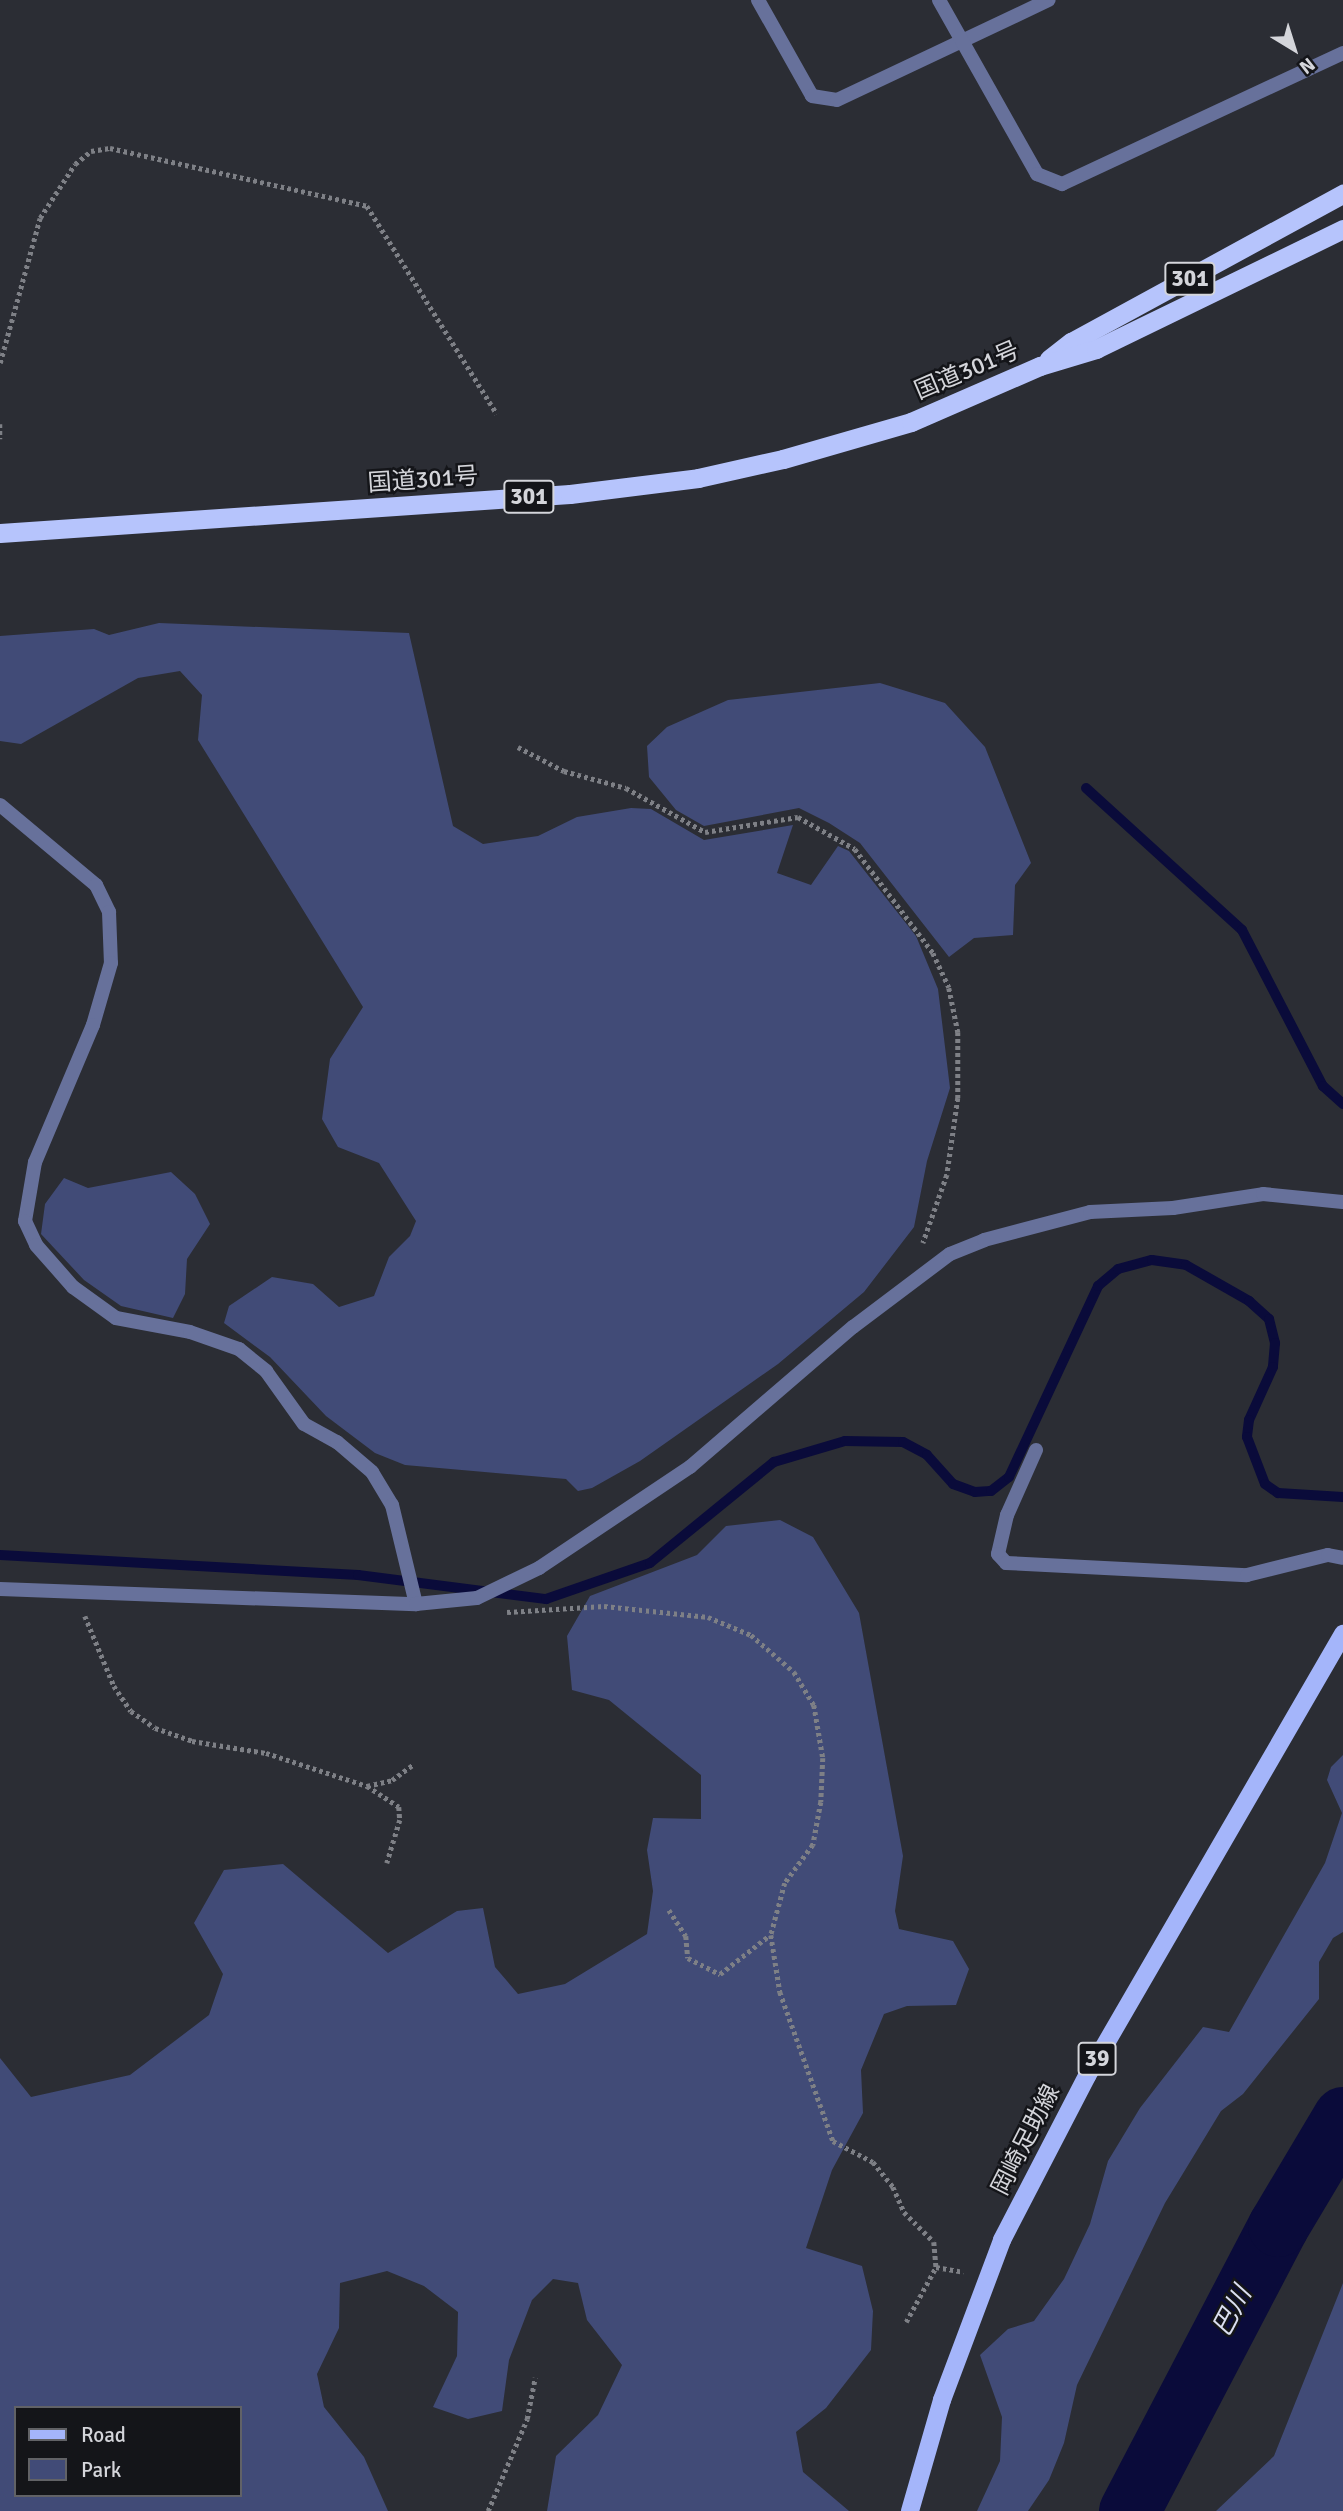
<!DOCTYPE html>
<html>
<head>
<meta charset="utf-8">
<style>
  body { margin:0 }
  #map { position:relative; width:1343px; height:2511px; overflow:hidden; background:#2b2d34; font-family:Signika,"Noto Sans JP",sans-serif }
  div>[style] { position:absolute }
  .green>* { inset:0; background:#414b77 }
  .stream>* { height:10px; margin:-5px; padding:0 5px; transform-origin:5px; border-radius:5px; background:#0a0b3a }
  .river>* { height:61px; margin:-30.5px; padding:0 30.5px; transform-origin:30.5px; border-radius:30.5px; background:#0a0b3a }
  .path>* { height:4.5px; margin-top:-2.25px; transform-origin:0; background:repeating-linear-gradient(90deg,#7e8086 0 3.5px,transparent 0 7px) }
  .minor>* { height:14px; margin:-7px; padding:0 7px; transform-origin:7px; border-radius:7px; background:#67719b }
  .primary>* { height:18px; margin:-9px; padding:0 9px; transform-origin:9px; border-radius:9px; background:#a4b5fa }
  .trunk>* { height:19px; margin:-9.5px; padding:0 9.5px; transform-origin:9.5px; border-radius:9.5px; background:#b6c4fc }
  span { translate:-50% -50%; white-space:nowrap; text-align:center; line-height:1.15; -webkit-text-stroke:5px #141519; paint-order:stroke }
  .shield-label span { padding:2px 5px; background:#141519; border:2px solid; border-radius:5px; -webkit-text-stroke-width:0 }
  .shield-label { font-size:23px; color:#d4d5da; font-weight:700 }
  .street-label { font-size:24px; color:#d4d5da }
  .water-label { font-size:26px; color:#dce0f1; font-style:italic }
  .legend { position:absolute; left:14px; top:2406px; width:228px; height:91px; box-sizing:border-box; background:#141519; border:2px solid #616266; margin:0; padding:9px 12px; list-style:none; font-size:21px; color:#d4d5da }
  .legend li { display:flex; align-items:center; gap:14px; height:35px }
  .legend b { width:35px; border:2px solid #616266 }
  .north { position:absolute; left:1259px; top:14px; width:70px; height:70px; -webkit-text-stroke:5px #141519; paint-order:stroke; rotate:142deg; font-size:19px; font-weight:700; line-height:28px; text-align:center; color:#d4d5da }
  .north::after { content:''; display:block; margin:auto; width:24px; height:32px; background:#d4d5da; clip-path:polygon(50% 0,100% 100%,50% 72%,0 100%) }
</style>
</head>
<body>
<div id="map">
  <div class="green">
    <div style="clip-path:polygon(159px 623px,409px 633px,453px 826px,483px 844px,538px 836px,577px 817px,631px 808px,651px 809px,704px 840px,793px 825px,777px 873px,811px 885px,838px 846px,849px 851px,916px 936px,938px 989px,950px 1088px,927px 1161px,914px 1227px,864px 1292px,778px 1364px,640px 1461px,592px 1488px,578px 1491px,566px 1479px,405px 1465px,375px 1453px,326px 1416px,270px 1357px,224px 1323px,229px 1306px,272px 1277px,313px 1284px,339px 1307px,374px 1296px,389px 1257px,410px 1236px,416px 1221px,379px 1163px,338px 1147px,322px 1119px,330px 1059px,363px 1007px,198px 740px,202px 695px,180px 671px,138px 678px,21px 744px,0 741px,0 636px,94px 629px,109px 635px)"></div>
    <div style="clip-path:polygon(880px 683px,945px 703px,985px 747px,1031px 863px,1015px 885px,1013px 935px,974px 938px,949px 957px,860px 843px,829px 823px,799px 808px,704px 826px,676px 810px,649px 777px,647px 746px,667px 727px,728px 700px)"></div>
    <div style="clip-path:polygon(171px 1172px,195px 1194px,210px 1224px,187px 1259px,185px 1294px,173px 1318px,121px 1306px,84px 1280px,41px 1234px,45px 1204px,64px 1178px,88px 1188px)"></div>
    <div style="clip-path:polygon(evenodd,780px 1520px,813px 1537px,859px 1613px,903px 1856px,895px 1911px,899px 1929px,953px 1941px,969px 1969px,956px 2005px,907px 2006px,884px 2014px,861px 2070px,863px 2113px,832px 2170px,806px 2248px,862px 2266px,873px 2311px,871px 2350px,826px 2408px,796px 2432px,803px 2472px,849px 2511px,547px 2511px,556px 2456px,598px 2415px,622px 2365px,587px 2320px,578px 2283px,553px 2279px,532px 2300px,509px 2360px,502px 2411px,468px 2419px,433px 2407px,457px 2356px,458px 2312px,424px 2286px,387px 2271px,340px 2283px,339px 2328px,317px 2374px,324px 2407px,364px 2457px,388px 2511px,0 2511px,0 2058px,31px 2097px,130px 2075px,209px 2015px,223px 1974px,194px 1923px,224px 1870px,283px 1864px,388px 1953px,457px 1911px,483px 1908px,495px 1967px,518px 1994px,565px 1984px,647px 1934px,653px 1891px,647px 1850px,653px 1818px,701px 1819px,701px 1775px,609px 1700px,572px 1690px,567px 1636px,590px 1596px,697px 1555px,726px 1526px,780px 1520px,16px 2408px,240px 2408px,240px 2495px,16px 2495px,16px 2408px)"></div>
    <div style="clip-path:polygon(1343px 1755px,1343px 1932px,1333px 1938px,1319px 1962px,1319px 1999px,1243px 2094px,1221px 2111px,1165px 2203px,1077px 2385px,1064px 2443px,1049px 2480px,1028px 2511px,977px 2511px,1000px 2461px,1002px 2417px,980px 2355px,1008px 2329px,1034px 2321px,1064px 2279px,1090px 2224px,1108px 2161px,1140px 2108px,1203px 2027px,1229px 2032px,1325px 1863px,1342px 1813px,1327px 1780px,1331px 1767px)"></div>
    <div style="clip-path:polygon(1343px 2283px,1343px 2511px,1216px 2511px,1274px 2456px)"></div>
  </div>
  <div class="stream">
    <div style="left:1086px;top:788px;width:211px;rotate:42.3deg"></div>
    <div style="left:1242px;top:930px;width:176px;rotate:62.6deg"></div>
    <div style="left:1323px;top:1086px;width:27px;rotate:42deg"></div>
    <div style="left:0;top:1555px;width:359px;rotate:3.2deg"></div>
    <div style="left:358px;top:1575px;width:190px;rotate:7.3deg"></div>
    <div style="left:546px;top:1599px;width:110px;rotate:-19.1deg"></div>
    <div style="left:650px;top:1563px;width:160px;rotate:-39.2deg"></div>
    <div style="left:774px;top:1462px;width:74px;rotate:-16.5deg"></div>
    <div style="left:845px;top:1441px;width:58px;rotate:1deg"></div>
    <div style="left:903px;top:1442px;width:27px;rotate:28deg"></div>
    <div style="left:927px;top:1455px;width:39px;rotate:48deg"></div>
    <div style="left:953px;top:1484px;width:23px;rotate:20deg"></div>
    <div style="left:975px;top:1492px;width:16px;rotate:-4deg"></div>
    <div style="left:991px;top:1491px;width:23px;rotate:-38deg"></div>
    <div style="left:1009px;top:1477px;width:211px;rotate:-65deg"></div>
    <div style="left:1098px;top:1286px;width:26px;rotate:-40deg"></div>
    <div style="left:1118px;top:1269px;width:35px;rotate:-15deg"></div>
    <div style="left:1152px;top:1260px;width:34px;rotate:8deg"></div>
    <div style="left:1186px;top:1265px;width:73px;rotate:29.7deg"></div>
    <div style="left:1249px;top:1301px;width:27px;rotate:42deg"></div>
    <div style="left:1269px;top:1319px;width:25px;rotate:76deg"></div>
    <div style="left:1275px;top:1343px;width:24px;rotate:95deg"></div>
    <div style="left:1273px;top:1367px;width:58px;rotate:114.4deg"></div>
    <div style="left:1249px;top:1420px;width:17px;rotate:97deg"></div>
    <div style="left:1247px;top:1437px;width:50px;rotate:69deg"></div>
    <div style="left:1265px;top:1484px;width:16px;rotate:35deg"></div>
    <div style="left:1278px;top:1493px;width:65px;rotate:3.5deg"></div>
  </div>
  <div class="river">
    <div style="left:1129px;top:2511px;width:322px;rotate:-62.4deg"></div>
    <div style="left:1278px;top:2226px;width:127px;rotate:-59.2deg"></div>
  </div>
  <div class="path">
    <div style="left:0;top:363px;width:150px;rotate:-74.6deg"></div>
    <div style="left:40px;top:218px;width:64px;rotate:-57.1deg"></div>
    <div style="left:75px;top:164px;width:21px;rotate:-39deg"></div>
    <div style="left:91px;top:151px;width:19px;rotate:-9deg"></div>
    <div style="left:110px;top:148px;width:263px;rotate:12.7deg"></div>
    <div style="left:367px;top:206px;width:245px;rotate:58deg"></div>
    <div style="left:0;top:424px;width:15px;rotate:90deg"></div>
    <div style="left:518px;top:747px;width:52px;rotate:27.6deg"></div>
    <div style="left:564px;top:771px;width:64px;rotate:15.3deg"></div>
    <div style="left:626px;top:788px;width:90px;rotate:29.1deg"></div>
    <div style="left:705px;top:832px;width:94px;rotate:-9.2deg"></div>
    <div style="left:798px;top:817px;width:65px;rotate:29.3deg"></div>
    <div style="left:855px;top:849px;width:130px;rotate:53.1deg"></div>
    <div style="left:933px;top:953px;width:38px;rotate:65deg"></div>
    <div style="left:949px;top:988px;width:45px;rotate:78.4deg"></div>
    <div style="left:958px;top:1032px;width:66px;rotate:90deg"></div>
    <div style="left:958px;top:1098px;width:78px;rotate:98.1deg"></div>
    <div style="left:947px;top:1175px;width:72px;rotate:109.4deg"></div>
    <div style="left:507px;top:1612px;width:97px;rotate:-3.5deg"></div>
    <div style="left:604px;top:1606px;width:105px;rotate:6deg"></div>
    <div style="left:708px;top:1617px;width:47px;rotate:22.7deg"></div>
    <div style="left:751px;top:1635px;width:57px;rotate:40.7deg"></div>
    <div style="left:794px;top:1672px;width:39px;rotate:59deg"></div>
    <div style="left:814px;top:1705px;width:54px;rotate:80.4deg"></div>
    <div style="left:823px;top:1758px;width:44px;rotate:92.6deg"></div>
    <div style="left:821px;top:1802px;width:44px;rotate:100.5deg"></div>
    <div style="left:813px;top:1845px;width:47px;rotate:126.4deg"></div>
    <div style="left:785px;top:1883px;width:54px;rotate:105.1deg"></div>
    <div style="left:771px;top:1935px;width:58px;rotate:81deg"></div>
    <div style="left:780px;top:1992px;width:158px;rotate:70.4deg"></div>
    <div style="left:833px;top:2141px;width:45px;rotate:27.7deg"></div>
    <div style="left:873px;top:2162px;width:32px;rotate:51deg"></div>
    <div style="left:893px;top:2187px;width:27px;rotate:66deg"></div>
    <div style="left:904px;top:2212px;width:42px;rotate:45deg"></div>
    <div style="left:934px;top:2242px;width:25px;rotate:85deg"></div>
    <div style="left:936px;top:2267px;width:28px;rotate:10deg"></div>
    <div style="left:85px;top:1616px;width:76px;rotate:67.5deg"></div>
    <div style="left:114px;top:1686px;width:30px;rotate:56deg"></div>
    <div style="left:131px;top:1711px;width:29px;rotate:35deg"></div>
    <div style="left:155px;top:1728px;width:39px;rotate:19deg"></div>
    <div style="left:192px;top:1741px;width:75px;rotate:9.2deg"></div>
    <div style="left:266px;top:1753px;width:106px;rotate:18.1deg"></div>
    <div style="left:367px;top:1786px;width:26px;rotate:-13deg"></div>
    <div style="left:392px;top:1780px;width:27px;rotate:-36deg"></div>
    <div style="left:367px;top:1786px;width:38px;rotate:33deg"></div>
    <div style="left:399px;top:1807px;width:13px;rotate:86deg"></div>
    <div style="left:400px;top:1820px;width:45px;rotate:106.8deg"></div>
    <div style="left:669px;top:1910px;width:31px;rotate:57deg"></div>
    <div style="left:686px;top:1936px;width:22px;rotate:85deg"></div>
    <div style="left:688px;top:1958px;width:36px;rotate:27deg"></div>
    <div style="left:720px;top:1974px;width:63px;rotate:-38deg"></div>
    <div style="left:906px;top:2322px;width:63px;rotate:-61.4deg"></div>
    <div style="left:488px;top:2511px;width:100px;rotate:-67deg"></div>
    <div style="left:527px;top:2419px;width:42px;rotate:-79deg"></div>
  </div>
  <div class="minor">
    <div style="left:758px;top:0;width:110px;rotate:60.6deg"></div>
    <div style="left:812px;top:96px;width:25px;rotate:9deg"></div>
    <div style="left:837px;top:100px;width:234px;rotate:-25.3deg"></div>
    <div style="left:939px;top:0;width:200px;rotate:60.6deg"></div>
    <div style="left:1037px;top:174px;width:27px;rotate:22deg"></div>
    <div style="left:1062px;top:184px;width:310px;rotate:-25deg"></div>
    <div style="left:0;top:805px;width:125px;rotate:39.8deg"></div>
    <div style="left:96px;top:885px;width:30px;rotate:64deg"></div>
    <div style="left:109px;top:912px;width:51px;rotate:87.8deg"></div>
    <div style="left:111px;top:963px;width:65px;rotate:106.2deg"></div>
    <div style="left:93px;top:1025px;width:149px;rotate:112.9deg"></div>
    <div style="left:35px;top:1162px;width:60px;rotate:99.6deg"></div>
    <div style="left:25px;top:1221px;width:26px;rotate:65deg"></div>
    <div style="left:36px;top:1245px;width:56px;rotate:48.6deg"></div>
    <div style="left:73px;top:1287px;width:53px;rotate:35.8deg"></div>
    <div style="left:116px;top:1318px;width:75px;rotate:10.7deg"></div>
    <div style="left:190px;top:1332px;width:52px;rotate:19.1deg"></div>
    <div style="left:239px;top:1349px;width:35px;rotate:39deg"></div>
    <div style="left:266px;top:1371px;width:65px;rotate:54.4deg"></div>
    <div style="left:304px;top:1424px;width:38px;rotate:29deg"></div>
    <div style="left:337px;top:1442px;width:46px;rotate:40.6deg"></div>
    <div style="left:372px;top:1472px;width:39px;rotate:59deg"></div>
    <div style="left:392px;top:1505px;width:102px;rotate:76.4deg"></div>
    <div style="left:1036px;top:1450px;width:71px;rotate:114deg"></div>
    <div style="left:1007px;top:1515px;width:40px;rotate:103deg"></div>
    <div style="left:998px;top:1554px;width:12px;rotate:48deg"></div>
    <div style="left:1006px;top:1563px;width:241px;rotate:2.9deg"></div>
    <div style="left:1247px;top:1575px;width:83px;rotate:-13.9deg"></div>
    <div style="left:1328px;top:1555px;width:15px;rotate:11deg"></div>
    <div style="left:0;top:1589px;width:416px;rotate:2.1deg"></div>
    <div style="left:416px;top:1604px;width:61px;rotate:-5.6deg"></div>
    <div style="left:477px;top:1598px;width:69px;rotate:-25.8deg"></div>
    <div style="left:539px;top:1568px;width:182px;rotate:-33.8deg"></div>
    <div style="left:690px;top:1467px;width:215px;rotate:-40.7deg"></div>
    <div style="left:853px;top:1327px;width:121px;rotate:-37deg"></div>
    <div style="left:950px;top:1254px;width:37px;rotate:-22deg"></div>
    <div style="left:984px;top:1240px;width:110px;rotate:-14.8deg"></div>
    <div style="left:1090px;top:1212px;width:83px;rotate:-2.8deg"></div>
    <div style="left:1173px;top:1208px;width:91px;rotate:-8.8deg"></div>
    <div style="left:1263px;top:1194px;width:80px;rotate:5.7deg"></div>
  </div>
  <div class="primary">
    <div style="left:910px;top:2511px;width:116px;rotate:-73.9deg"></div>
    <div style="left:942px;top:2400px;width:171px;rotate:-69.4deg"></div>
    <div style="left:1002px;top:2240px;width:185px;rotate:-62.6deg"></div>
    <div style="left:1087px;top:2076px;width:511px;rotate:-59.92deg"></div>
  </div>
  <div class="trunk">
    <div style="left:1049px;top:359px;width:28px;rotate:-38deg"></div>
    <div style="left:1071px;top:342px;width:310px;rotate:-28.6deg"></div>
    <div style="left:0;top:533px;width:571px;rotate:-3.91deg"></div>
    <div style="left:570px;top:494px;width:129px;rotate:-7.1deg"></div>
    <div style="left:698px;top:478px;width:87px;rotate:-12.6deg"></div>
    <div style="left:783px;top:459px;width:133px;rotate:-16.1deg"></div>
    <div style="left:911px;top:422px;width:141px;rotate:-23.5deg"></div>
    <div style="left:1040px;top:366px;width:59px;rotate:-16.9deg"></div>
    <div style="left:1096px;top:349px;width:275px;rotate:-25.9deg"></div>
  </div>
  <div class="shield-label">
    <span style="left:1190px;top:279px">301</span>
    <span style="left:529px;top:497px">301</span>
    <span style="left:1097px;top:2059px">39</span>
  </div>
  <div class="street-label">
    <span style="left:967px;top:371px;rotate:-23deg">国道301号</span>
    <span style="left:423px;top:480px;rotate:-4deg">国道301号</span>
    <span style="left:1026px;top:2140px;rotate:-63deg">岡崎足助線</span>
  </div>
  <div class="water-label">
    <span style="left:1233px;top:2312px;rotate:-62deg">巴川</span>
  </div>
  <ul class="legend">
  <li><b style="height:9px;background:#a4b5fa"></b>Road</li>
  <li><b style="height:19px;background:#414b77"></b>Park</li>
  </ul>
  <div class="north">N</div>
</div>
</body>
</html>
